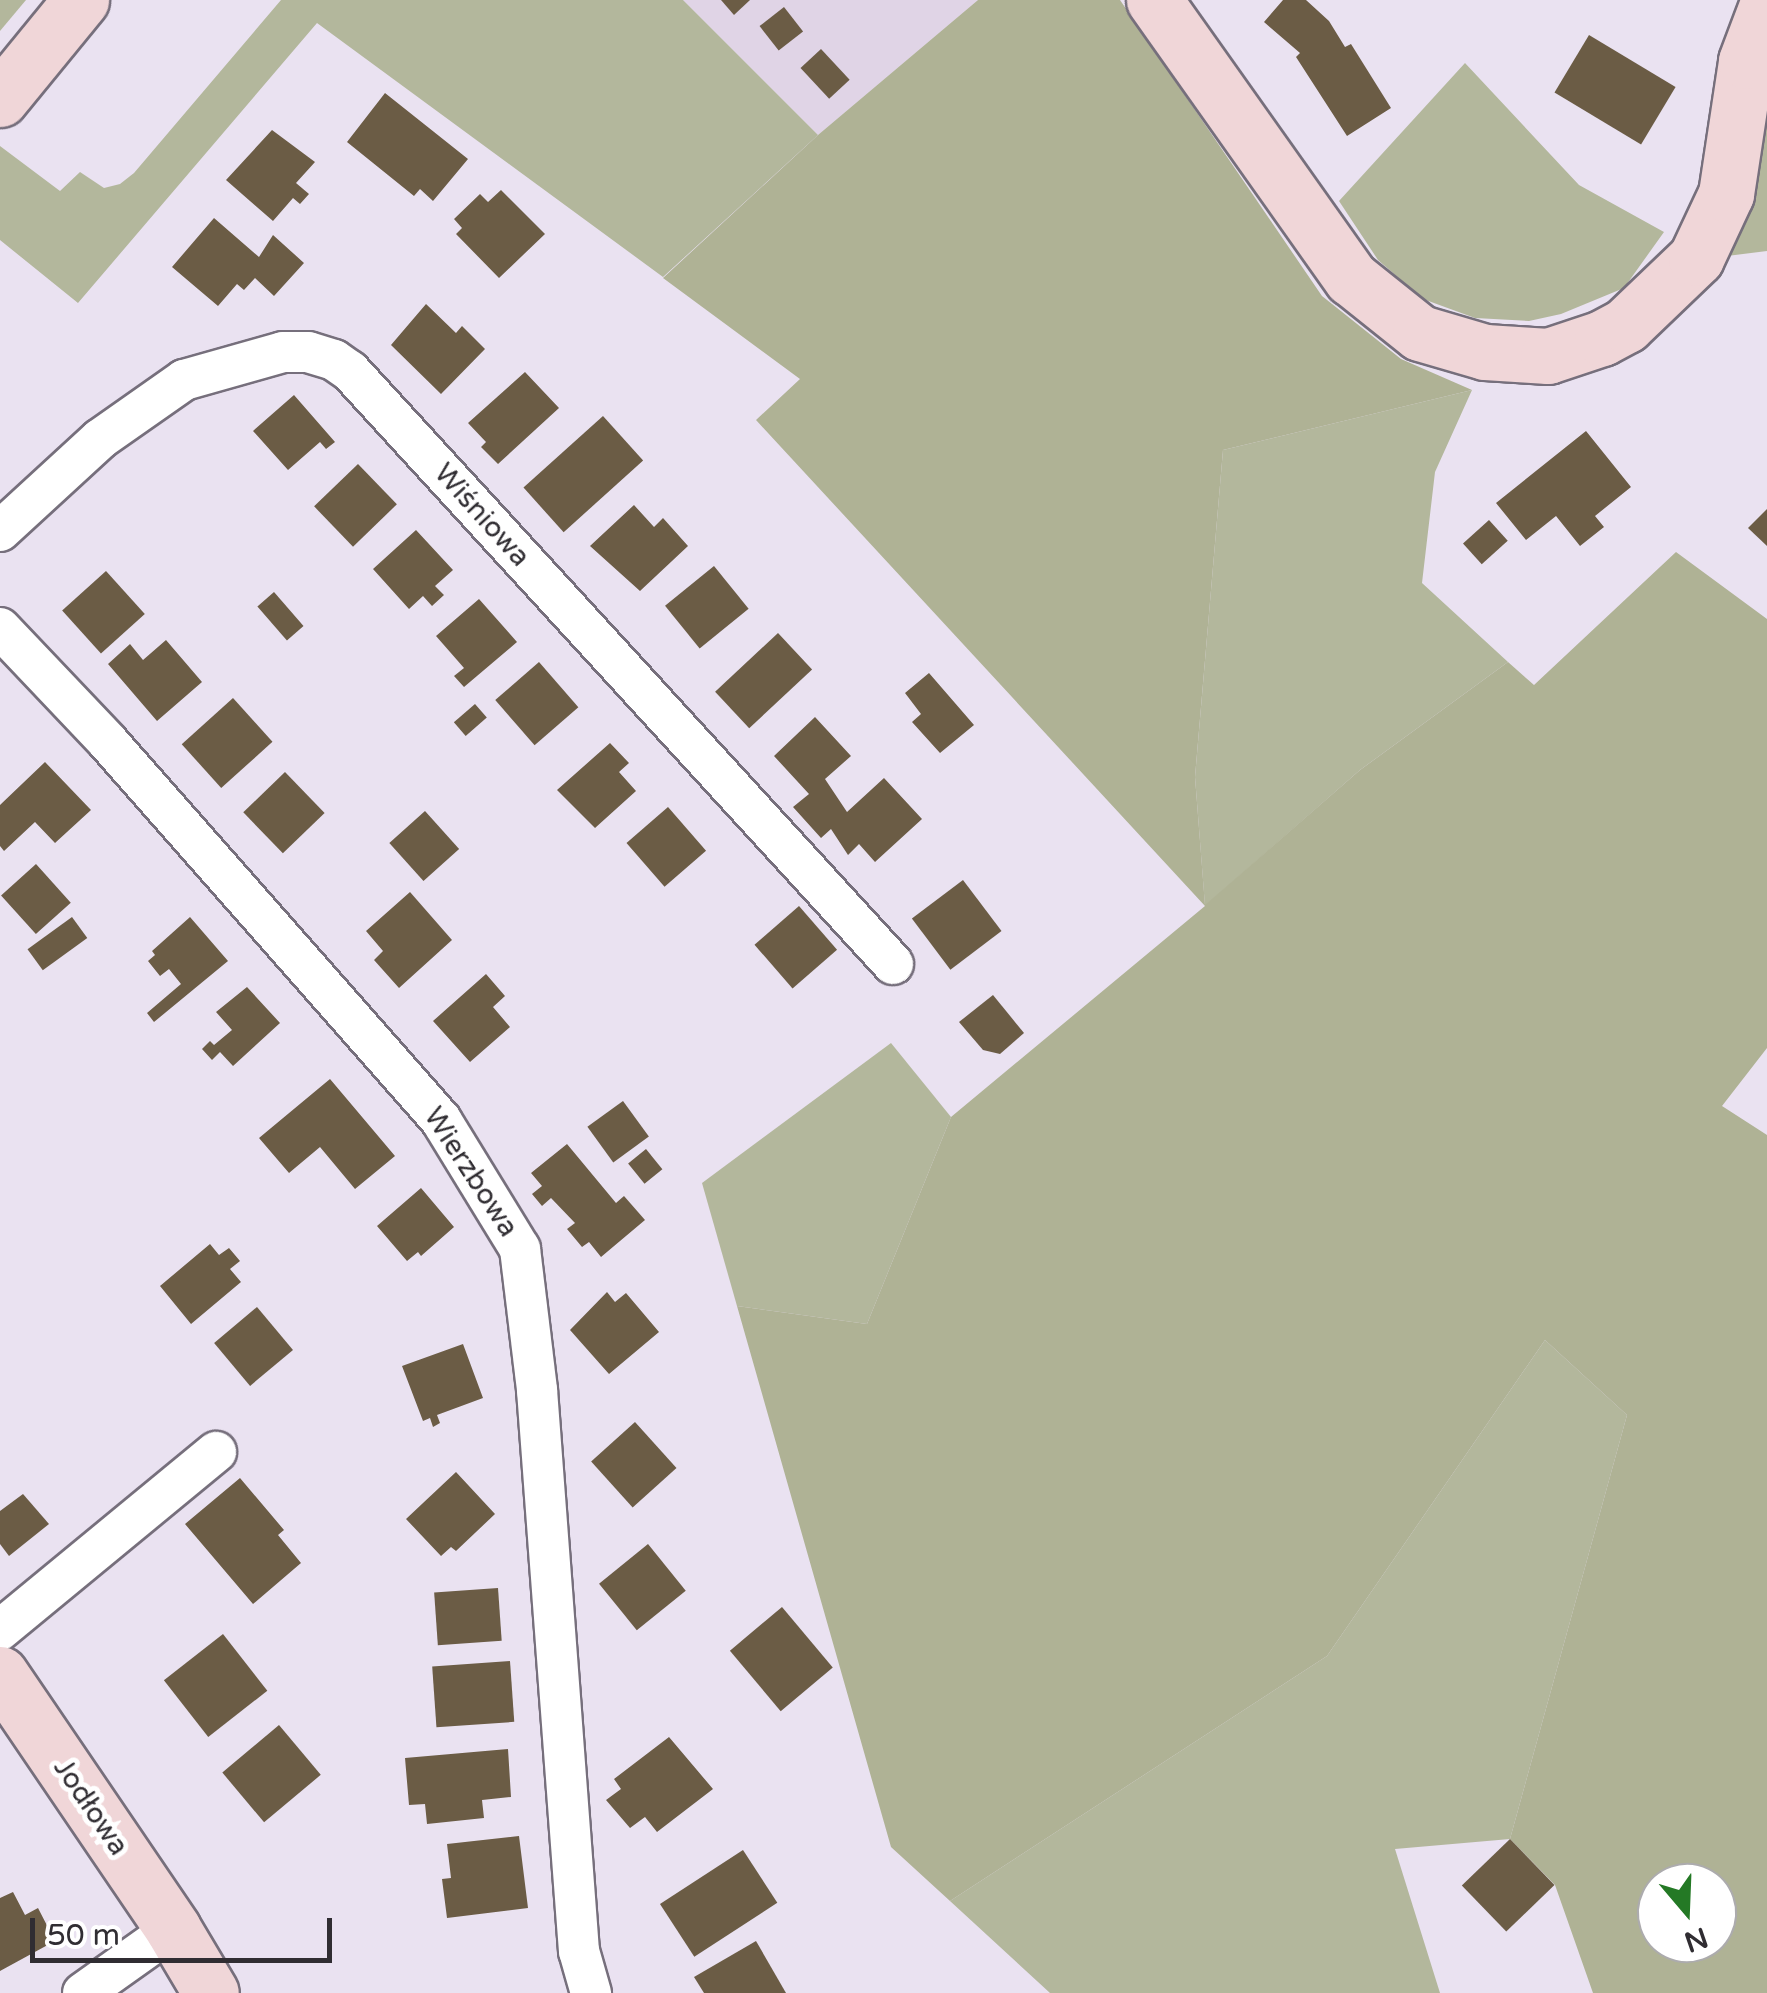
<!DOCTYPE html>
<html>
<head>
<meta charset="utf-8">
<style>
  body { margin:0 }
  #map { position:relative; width:1767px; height:1993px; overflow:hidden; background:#eae2f1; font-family:"Varela Round",sans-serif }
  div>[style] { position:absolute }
  .commercial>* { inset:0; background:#e0d4e6 }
  .green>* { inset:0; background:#b3b79c }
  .forest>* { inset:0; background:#afb295 }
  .building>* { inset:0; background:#6b5c45; transform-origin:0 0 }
  .roads { filter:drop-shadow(2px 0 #766f7c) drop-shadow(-2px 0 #766f7c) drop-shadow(0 2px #766f7c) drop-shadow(0 -2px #766f7c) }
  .street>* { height:40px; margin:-20px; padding:0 20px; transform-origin:20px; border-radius:20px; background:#fff }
  .secondary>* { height:55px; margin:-27.5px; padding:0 27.5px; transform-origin:27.5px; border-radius:27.5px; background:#f0d6d8 }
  span { translate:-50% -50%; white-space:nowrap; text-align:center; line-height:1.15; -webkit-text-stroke:10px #fff; paint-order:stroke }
  .street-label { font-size:28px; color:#302d32 }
  .north { position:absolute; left:1637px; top:1863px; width:100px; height:100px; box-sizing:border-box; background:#fff; border:2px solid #acabad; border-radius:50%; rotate:161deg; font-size:28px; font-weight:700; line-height:40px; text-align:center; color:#302d32 }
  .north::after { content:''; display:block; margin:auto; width:35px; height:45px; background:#247925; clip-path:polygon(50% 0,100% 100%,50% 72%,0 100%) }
  .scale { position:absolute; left:30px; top:1918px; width:302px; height:45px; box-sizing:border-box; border:5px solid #302d32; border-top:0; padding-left:12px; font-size:30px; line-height:35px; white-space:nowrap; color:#302d32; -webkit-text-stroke:8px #fff; paint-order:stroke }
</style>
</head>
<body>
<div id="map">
  <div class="commercial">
    <div style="clip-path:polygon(683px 0,978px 0,818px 135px)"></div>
  </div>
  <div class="green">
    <div style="clip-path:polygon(0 0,26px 0,0 31px)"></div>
    <div style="clip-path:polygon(281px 0,683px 0,818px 135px,663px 277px,317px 23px,78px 303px,0 240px,0 146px,60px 191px,80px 172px,104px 188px,120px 184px,134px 173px)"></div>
    <div style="clip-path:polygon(1465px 63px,1579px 185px,1664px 232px,1624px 288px,1561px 314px,1529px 321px,1475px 318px,1423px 299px,1378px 260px,1339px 201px)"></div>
    <div style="clip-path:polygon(1767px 65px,1767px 251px,1727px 256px)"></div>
    <div style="clip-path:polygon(1472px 390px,1435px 472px,1422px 583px,1508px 662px,1360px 770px,1205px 906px,1195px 777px,1223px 450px)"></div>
    <div style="clip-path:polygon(891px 1043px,951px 1117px,867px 1324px,737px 1306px,702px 1183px)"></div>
    <div style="clip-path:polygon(1545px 1340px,1627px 1415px,1510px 1839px,1395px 1849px,1440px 1993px,1050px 1993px,950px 1901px,1327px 1656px)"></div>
  </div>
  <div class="forest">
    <div style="clip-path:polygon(evenodd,978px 0,1120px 0,1322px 296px,1401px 359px,1472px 390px,1223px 450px,1195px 777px,1205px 905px,1360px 770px,1508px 662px,1534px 685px,1676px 552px,1767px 619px,1767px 1048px,1722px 1106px,1767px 1135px,1767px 1993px,1593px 1993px,1555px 1885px,1510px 1839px,1627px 1415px,1545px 1340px,1327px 1656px,950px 1901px,891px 1847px,737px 1306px,867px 1324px,951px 1117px,1205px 906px,756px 420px,800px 379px,663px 278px,818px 135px,978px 0,1657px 1883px,1717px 1883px,1717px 1943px,1657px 1943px,1657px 1883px)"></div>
  </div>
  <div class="building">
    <div style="clip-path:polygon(721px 0,750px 0,734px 15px)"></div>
    <div style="clip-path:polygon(1283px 0,1306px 0,1329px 21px,1345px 47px,1351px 44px,1391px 108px,1347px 136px,1296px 57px,1300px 53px,1264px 22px)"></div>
    <div style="left:784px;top:7px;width:31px;height:31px;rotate:52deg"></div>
    <div style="left:1589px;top:35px;width:101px;height:67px;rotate:31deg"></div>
    <div style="left:821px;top:49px;width:42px;height:28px;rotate:47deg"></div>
    <div style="clip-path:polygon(385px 93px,468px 159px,433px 201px,420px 189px,414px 196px,347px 142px)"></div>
    <div style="clip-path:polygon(272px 130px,315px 162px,296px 183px,309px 194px,300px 204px,293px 198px,273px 221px,226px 180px)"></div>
    <div style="clip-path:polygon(501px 190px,545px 234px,499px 278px,456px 234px,462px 228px,454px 219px,480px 194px,488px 202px)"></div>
    <div style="clip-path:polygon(214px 218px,259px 257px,273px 235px,304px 263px,274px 296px,255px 278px,244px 290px,237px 284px,218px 306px,172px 267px)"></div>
    <div style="clip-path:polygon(426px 304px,456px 333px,462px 326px,485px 349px,441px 394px,391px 345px)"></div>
    <div style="clip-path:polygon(525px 372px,559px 408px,498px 464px,481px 447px,486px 442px,468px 423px)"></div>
    <div style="clip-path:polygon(294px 395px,335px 442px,326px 449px,320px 442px,288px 470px,253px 431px)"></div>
    <div style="left:603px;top:416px;width:60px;height:107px;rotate:48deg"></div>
    <div style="clip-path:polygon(1586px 431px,1631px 487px,1595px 516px,1604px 527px,1580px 546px,1556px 516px,1526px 540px,1496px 503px)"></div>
    <div style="left:358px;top:464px;width:56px;height:61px;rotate:46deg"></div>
    <div style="clip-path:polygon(634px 505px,654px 527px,663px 518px,688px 546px,640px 591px,590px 546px)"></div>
    <div style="clip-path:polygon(1767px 509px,1767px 546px,1748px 528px)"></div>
    <div style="left:1489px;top:520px;width:28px;height:35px;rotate:48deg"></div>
    <div style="clip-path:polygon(416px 530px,453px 570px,435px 586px,444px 595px,432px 606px,423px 596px,409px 609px,373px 569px)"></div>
    <div style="left:714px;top:566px;width:55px;height:63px;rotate:51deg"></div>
    <div style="left:106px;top:571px;width:58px;height:59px;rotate:48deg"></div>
    <div style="left:274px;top:592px;width:45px;height:22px;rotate:49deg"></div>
    <div style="clip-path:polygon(479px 599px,517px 642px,464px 687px,454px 676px,464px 668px,436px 636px)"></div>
    <div style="left:778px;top:633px;width:50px;height:86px;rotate:47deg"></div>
    <div style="clip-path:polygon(166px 640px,202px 682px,157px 721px,108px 664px,130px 644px,143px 660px)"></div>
    <div style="left:539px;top:662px;width:60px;height:58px;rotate:49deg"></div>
    <div style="clip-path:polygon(929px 673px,974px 725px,940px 753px,912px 722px,921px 714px,905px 693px)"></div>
    <div style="left:233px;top:698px;width:59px;height:69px;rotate:48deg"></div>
    <div style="left:475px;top:704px;width:18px;height:28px;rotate:49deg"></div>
    <div style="clip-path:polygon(815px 717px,851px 756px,825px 779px,847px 812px,884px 778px,922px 819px,875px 862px,859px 844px,848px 855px,831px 829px,821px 838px,793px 807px,809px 794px,774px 756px)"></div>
    <div style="clip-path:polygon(610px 743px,629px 763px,619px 772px,636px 791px,595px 828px,557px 790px)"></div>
    <div style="clip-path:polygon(45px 762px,91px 810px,55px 843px,35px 822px,4px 851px,0 846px,0 805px)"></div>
    <div style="left:285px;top:772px;width:57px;height:58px;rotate:46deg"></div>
    <div style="left:668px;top:807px;width:58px;height:55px;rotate:49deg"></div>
    <div style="left:425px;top:811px;width:51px;height:48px;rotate:48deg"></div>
    <div style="left:36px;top:864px;width:52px;height:47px;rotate:48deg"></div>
    <div style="left:963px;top:880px;width:64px;height:64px;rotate:53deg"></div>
    <div style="clip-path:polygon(410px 892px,452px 940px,399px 988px,374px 960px,383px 951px,366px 931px)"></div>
    <div style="left:799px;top:906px;width:58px;height:59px;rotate:49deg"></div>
    <div style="left:72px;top:917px;width:26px;height:55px;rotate:54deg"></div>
    <div style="clip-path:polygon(190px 917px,228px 961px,154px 1022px,147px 1013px,181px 984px,169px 969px,160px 976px,148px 961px,155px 955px,152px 951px)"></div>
    <div style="clip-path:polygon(486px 974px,505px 996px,493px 1007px,510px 1027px,470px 1062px,433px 1021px)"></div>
    <div style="clip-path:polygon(247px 987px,280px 1023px,233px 1066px,220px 1052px,212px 1060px,202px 1049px,210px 1041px,214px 1045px,232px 1030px,216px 1012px)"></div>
    <div style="clip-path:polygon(993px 995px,1024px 1033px,1000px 1054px,983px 1050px,959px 1022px)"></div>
    <div style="clip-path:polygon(330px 1079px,395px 1156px,355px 1189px,320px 1147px,289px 1173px,259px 1138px)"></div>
    <div style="left:623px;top:1101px;width:44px;height:44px;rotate:54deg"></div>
    <div style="clip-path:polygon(567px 1144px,616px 1203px,624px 1196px,645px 1220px,601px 1257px,589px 1242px,582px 1247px,567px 1229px,575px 1223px,551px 1198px,542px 1206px,532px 1194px,542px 1186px,531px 1173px)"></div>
    <div style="left:646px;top:1149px;width:26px;height:23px;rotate:51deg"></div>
    <div style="clip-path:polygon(421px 1188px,454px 1227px,421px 1256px,418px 1252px,407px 1261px,377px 1226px)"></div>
    <div style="clip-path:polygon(210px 1244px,219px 1255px,229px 1248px,240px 1261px,230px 1269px,241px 1282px,191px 1324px,160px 1286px)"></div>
    <div style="clip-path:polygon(607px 1292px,615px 1302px,626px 1293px,659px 1332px,609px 1374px,570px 1330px)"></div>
    <div style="left:257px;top:1307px;width:56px;height:56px;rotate:50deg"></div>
    <div style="clip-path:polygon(463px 1344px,483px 1398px,437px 1415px,440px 1423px,433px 1427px,430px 1418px,423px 1421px,402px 1366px)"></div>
    <div style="left:635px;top:1422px;width:62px;height:59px;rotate:48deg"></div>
    <div style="clip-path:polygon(456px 1472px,495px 1514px,456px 1551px,451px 1547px,441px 1556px,406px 1519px)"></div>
    <div style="clip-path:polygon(240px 1478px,284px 1530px,278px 1535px,301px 1563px,253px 1604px,185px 1524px)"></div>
    <div style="clip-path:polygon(23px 1494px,49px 1524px,9px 1556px,0 1544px,0 1511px)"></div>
    <div style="left:648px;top:1544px;width:60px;height:63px;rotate:51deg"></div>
    <div style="left:498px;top:1588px;width:53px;height:64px;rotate:86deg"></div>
    <div style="left:782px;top:1607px;width:79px;height:68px;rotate:50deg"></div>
    <div style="left:223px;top:1634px;width:72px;height:75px;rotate:52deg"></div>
    <div style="left:510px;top:1661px;width:61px;height:78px;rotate:86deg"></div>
    <div style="left:279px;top:1725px;width:65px;height:74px;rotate:50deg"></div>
    <div style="clip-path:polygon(669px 1737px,713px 1789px,657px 1832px,645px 1817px,630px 1828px,606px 1800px,621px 1789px,614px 1779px)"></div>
    <div style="clip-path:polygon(508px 1749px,511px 1797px,482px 1800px,484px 1818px,427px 1824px,425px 1804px,409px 1805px,405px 1758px)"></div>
    <div style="clip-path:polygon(519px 1836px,528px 1908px,447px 1918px,442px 1879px,451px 1878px,447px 1844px)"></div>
    <div style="left:1510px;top:1839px;width:64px;height:67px;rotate:46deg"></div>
    <div style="left:743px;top:1850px;width:63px;height:99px;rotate:57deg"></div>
    <div style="clip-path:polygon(13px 1892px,25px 1915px,38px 1908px,55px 1941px,0 1971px,0 1898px)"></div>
    <div style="clip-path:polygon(756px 1941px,786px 1993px,704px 1993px,694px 1977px)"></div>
  </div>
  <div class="roads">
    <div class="street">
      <div style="left:0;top:531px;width:136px;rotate:-42.6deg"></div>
      <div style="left:100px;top:439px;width:103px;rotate:-35.1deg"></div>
      <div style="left:184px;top:380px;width:103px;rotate:-15.8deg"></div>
      <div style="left:283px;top:352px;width:25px"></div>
      <div style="left:308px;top:352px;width:27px;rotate:17deg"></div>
      <div style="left:334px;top:360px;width:19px;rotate:35deg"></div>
      <div style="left:350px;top:371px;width:804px;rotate:47.52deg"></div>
      <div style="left:0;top:628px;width:157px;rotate:46.5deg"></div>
      <div style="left:108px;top:742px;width:504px;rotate:48.62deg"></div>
      <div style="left:441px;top:1120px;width:151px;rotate:58.5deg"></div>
      <div style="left:520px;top:1249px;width:142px;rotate:83.1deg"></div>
      <div style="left:537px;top:1390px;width:563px;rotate:85.72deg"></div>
      <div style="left:579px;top:1951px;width:44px;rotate:74.1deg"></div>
      <div style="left:0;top:1630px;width:280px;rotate:-39.5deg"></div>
      <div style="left:83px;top:1993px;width:110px;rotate:-35.4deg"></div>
    </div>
    <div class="secondary">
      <div style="left:1154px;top:0;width:341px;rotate:54.7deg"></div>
      <div style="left:1351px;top:278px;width:88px;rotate:38.6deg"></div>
      <div style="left:1420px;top:333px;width:68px;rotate:16.3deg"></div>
      <div style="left:1485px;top:352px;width:63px;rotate:3.6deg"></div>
      <div style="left:1548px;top:356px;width:57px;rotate:-18.4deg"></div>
      <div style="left:1602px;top:338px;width:27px;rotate:-28deg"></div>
      <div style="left:1626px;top:325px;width:97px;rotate:-43.7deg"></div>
      <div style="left:1696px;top:258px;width:71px;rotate:-64.9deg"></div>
      <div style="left:1726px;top:194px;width:134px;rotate:-81.4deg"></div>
      <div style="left:1746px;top:61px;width:60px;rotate:-69.4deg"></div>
      <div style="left:0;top:99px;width:128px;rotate:-50.7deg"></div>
      <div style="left:0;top:1674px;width:308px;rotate:55.8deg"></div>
      <div style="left:173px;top:1929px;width:74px;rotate:59.3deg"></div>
    </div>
  </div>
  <div class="street-label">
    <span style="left:482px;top:515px;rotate:48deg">Wiśniowa</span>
    <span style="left:471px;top:1172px;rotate:57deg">Wierzbowa</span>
    <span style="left:91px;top:1807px;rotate:56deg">Jodłowa</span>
  </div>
  <div class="north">N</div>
  <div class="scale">50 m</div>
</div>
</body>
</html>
